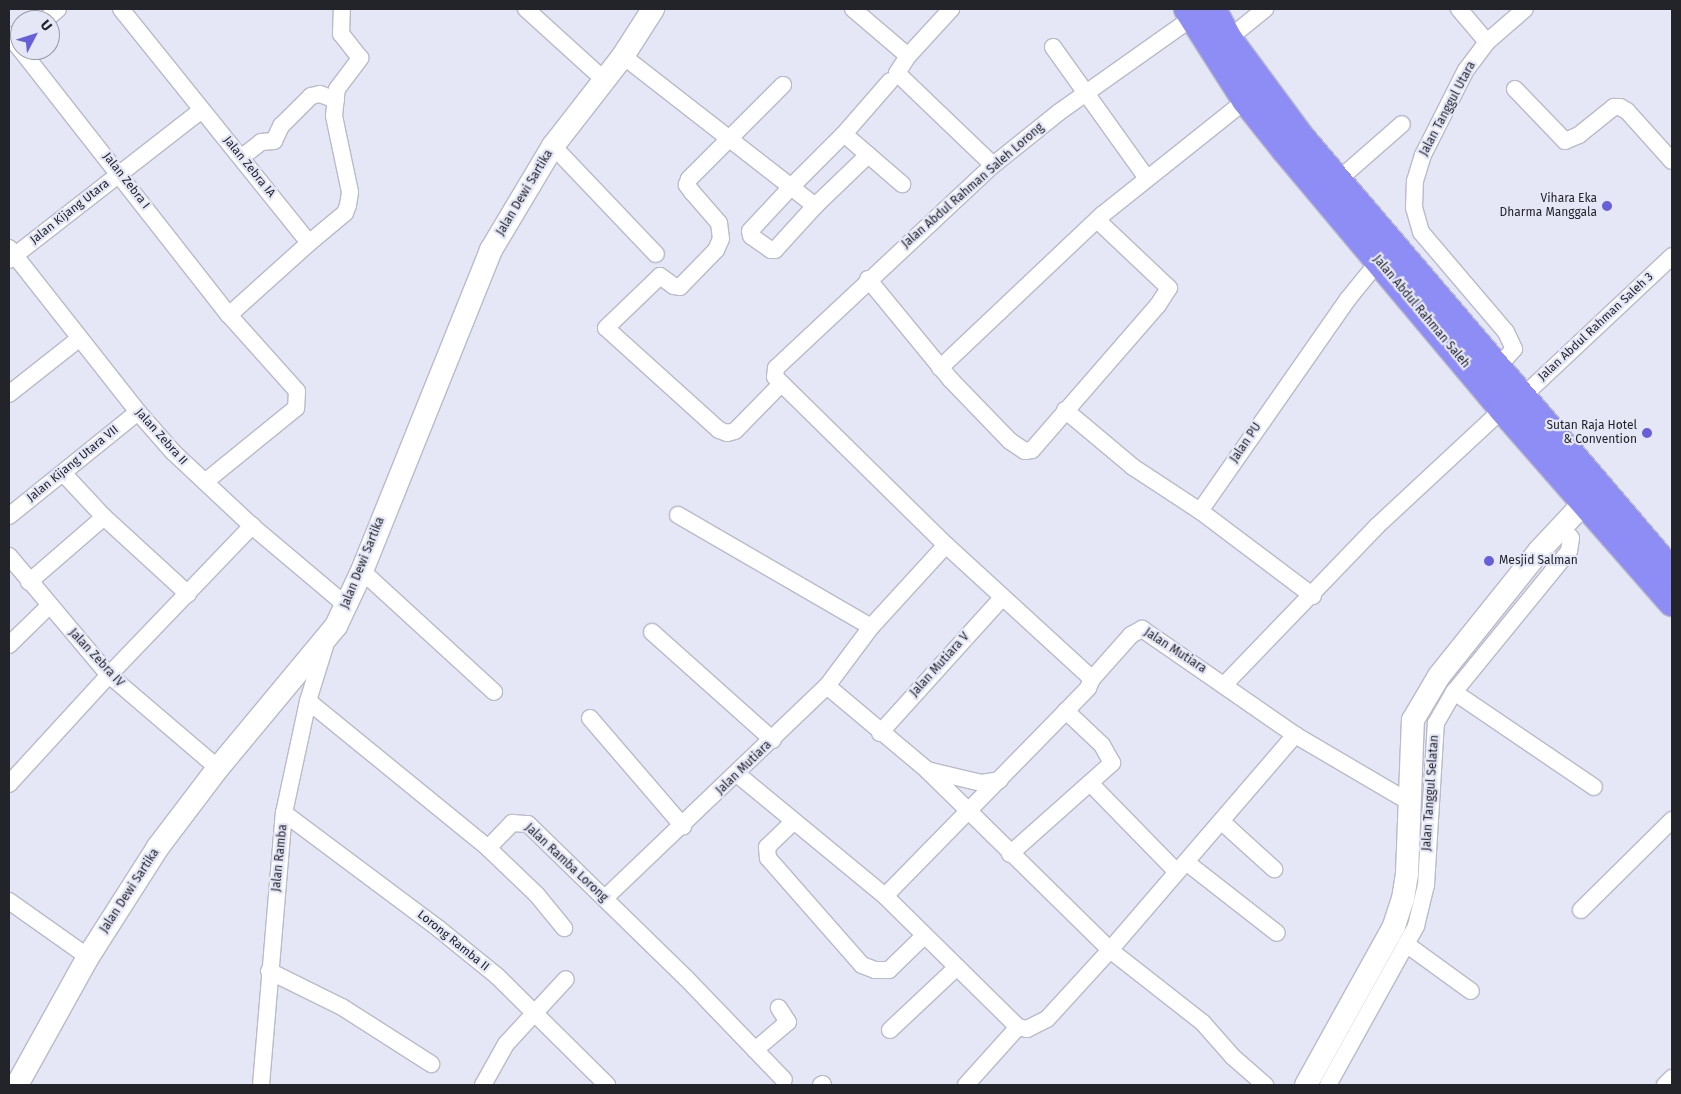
<!DOCTYPE html>
<html>
<head>
<meta charset="utf-8">
<style>
  body { margin:0 }
  #map { position:relative; width:1681px; height:1094px; overflow:hidden; background:#e5e7f7; font-family:"Fira Sans",sans-serif }
  div>[style] { position:absolute }
  .roads { filter:drop-shadow(1px 0 #b9baca) drop-shadow(-1px 0 #b9baca) drop-shadow(0 1px #b9baca) drop-shadow(0 -1px #b9baca) }
  .street>* { height:16px; margin:-8px; padding:0 8px; transform-origin:8px; border-radius:8px; background:#fff }
  .secondary>* { height:22px; margin:-11px; padding:0 11px; transform-origin:11px; border-radius:11px; background:#fff }
  .highway>* { height:28px; margin:-14px; padding:0 14px; transform-origin:14px; border-radius:14px; background:#8d8df5 }
  .dots>* { width:14px; height:14px; translate:-50% -50%; box-sizing:border-box; border:2px solid #e5e7f7; border-radius:50% }
  span { translate:-50% -50%; white-space:nowrap; text-align:center; line-height:1.15; -webkit-text-stroke:4.5px #e5e7f7; paint-order:stroke }
  .street-label { font-size:12px; color:#23242a }
  .poi-label { font-size:12px; color:#23242a }
  .right { translate:-100% -50%; text-align:right }
  .left { translate:0 -50%; text-align:left }
  .frame { position:absolute; inset:0; border:10px solid #23242a; pointer-events:none }
  .north { position:absolute; left:10px; top:10px; width:50px; height:50px; box-sizing:border-box; background:#e5e7f7; border:1px solid #9799a5; border-radius:50%; rotate:50deg; font-size:14px; font-weight:700; line-height:20px; text-align:center; color:#23242a }
  .north::after { content:''; display:block; margin:auto; width:18px; height:22px; background:#665fd9; clip-path:polygon(50% 0,100% 100%,50% 72%,0 100%) }
</style>
</head>
<body>
<div id="map">
  <div class="roads">
    <div class="street">
      <div style="left:121px;top:9px;width:300px;rotate:51.2deg"></div>
      <div style="left:309px;top:243px;width:108px;rotate:138deg"></div>
      <div style="left:526px;top:9px;width:103px;rotate:42.2deg"></div>
      <div style="left:853px;top:9px;width:72px;rotate:40.5deg"></div>
      <div style="left:908px;top:56px;width:64px;rotate:-47.5deg"></div>
      <div style="left:1459px;top:9px;width:43px;rotate:49.7deg"></div>
      <div style="left:1192px;top:18px;width:164px;rotate:144.7deg"></div>
      <div style="left:1058px;top:113px;width:83px;rotate:141.3deg"></div>
      <div style="left:993px;top:165px;width:297px;rotate:136.9deg"></div>
      <div style="left:776px;top:368px;width:9px;rotate:96deg"></div>
      <div style="left:775px;top:377px;width:240px;rotate:44.5deg"></div>
      <div style="left:946px;top:545px;width:198px;rotate:42.5deg"></div>
      <div style="left:1092px;top:679px;width:59px;rotate:-48.4deg"></div>
      <div style="left:1131px;top:635px;width:13px;rotate:-29deg"></div>
      <div style="left:1142px;top:629px;width:186px;rotate:34.7deg"></div>
      <div style="left:1295px;top:735px;width:134px;rotate:30.4deg"></div>
      <div style="left:45px;top:20px;width:17px;rotate:-40deg"></div>
      <div style="left:9px;top:35px;width:18px;rotate:52deg"></div>
      <div style="left:1228px;top:39px;width:48px;rotate:-39deg"></div>
      <div style="left:1053px;top:47px;width:160px;rotate:54.4deg"></div>
      <div style="left:21px;top:50px;width:337px;rotate:51.9deg"></div>
      <div style="left:229px;top:315px;width:102px;rotate:48.2deg"></div>
      <div style="left:297px;top:391px;width:17px;rotate:93deg"></div>
      <div style="left:296px;top:408px;width:117px;rotate:140.9deg"></div>
      <div style="left:623px;top:56px;width:213px;rotate:37.9deg"></div>
      <div style="left:791px;top:187px;width:75px;rotate:-45deg"></div>
      <div style="left:844px;top:134px;width:77px;rotate:40.8deg"></div>
      <div style="left:908px;top:56px;width:20px;rotate:123deg"></div>
      <div style="left:897px;top:73px;width:133px;rotate:43.8deg"></div>
      <div style="left:1515px;top:89px;width:72px;rotate:46.1deg"></div>
      <div style="left:1565px;top:141px;width:15px;rotate:-23deg"></div>
      <div style="left:1579px;top:135px;width:45px;rotate:-38.7deg"></div>
      <div style="left:1614px;top:107px;width:6px"></div>
      <div style="left:1620px;top:107px;width:8px;rotate:30deg"></div>
      <div style="left:1627px;top:111px;width:67px;rotate:48deg"></div>
      <div style="left:844px;top:134px;width:70px;rotate:-49deg"></div>
      <div style="left:553px;top:146px;width:149px;rotate:46.4deg"></div>
      <div style="left:242px;top:157px;width:24px;rotate:-38deg"></div>
      <div style="left:261px;top:142px;width:13px;rotate:-4deg"></div>
      <div style="left:274px;top:141px;width:17px;rotate:-65deg"></div>
      <div style="left:281px;top:126px;width:42px;rotate:-45deg"></div>
      <div style="left:311px;top:96px;width:9px;rotate:-13deg"></div>
      <div style="left:320px;top:94px;width:17px;rotate:21deg"></div>
      <div style="left:1337px;top:181px;width:86px;rotate:-41.2deg"></div>
      <div style="left:791px;top:187px;width:31px;rotate:38deg"></div>
      <div style="left:815px;top:206px;width:59px;rotate:132.3deg"></div>
      <div style="left:775px;top:250px;width:4px;rotate:180deg"></div>
      <div style="left:771px;top:250px;width:24px;rotate:-145deg"></div>
      <div style="left:751px;top:236px;width:5px;rotate:-101deg"></div>
      <div style="left:750px;top:231px;width:60px;rotate:-47deg"></div>
      <div style="left:815px;top:206px;width:74px;rotate:-43.9deg"></div>
      <div style="left:309px;top:243px;width:47px;rotate:-39.8deg"></div>
      <div style="left:345px;top:213px;width:9px;rotate:-69deg"></div>
      <div style="left:348px;top:205px;width:13px;rotate:-81deg"></div>
      <div style="left:350px;top:192px;width:78px;rotate:-101.9deg"></div>
      <div style="left:334px;top:116px;width:27px;rotate:-84deg"></div>
      <div style="left:337px;top:89px;width:39px;rotate:-53deg"></div>
      <div style="left:360px;top:58px;width:31px;rotate:-128deg"></div>
      <div style="left:341px;top:34px;width:25px;rotate:-88deg"></div>
      <div style="left:9px;top:248px;width:209px;rotate:51.8deg"></div>
      <div style="left:138px;top:412px;width:53px;rotate:48.8deg"></div>
      <div style="left:173px;top:452px;width:108px;rotate:43.1deg"></div>
      <div style="left:252px;top:526px;width:124px;rotate:40.1deg"></div>
      <div style="left:9px;top:260px;width:244px;rotate:-37.9deg"></div>
      <div style="left:868px;top:279px;width:131px;rotate:50.6deg"></div>
      <div style="left:951px;top:380px;width:85px;rotate:46deg"></div>
      <div style="left:1010px;top:441px;width:18px;rotate:34deg"></div>
      <div style="left:1025px;top:451px;width:7px;rotate:-8deg"></div>
      <div style="left:1032px;top:450px;width:192px;rotate:-49deg"></div>
      <div style="left:1158px;top:305px;width:20px;rotate:-57deg"></div>
      <div style="left:1169px;top:288px;width:99px;rotate:-136.6deg"></div>
      <div style="left:940px;top:368px;width:223px;rotate:-43.4deg"></div>
      <div style="left:1102px;top:215px;width:184px;rotate:-38.6deg"></div>
      <div style="left:1496px;top:369px;width:27px;rotate:-48deg"></div>
      <div style="left:1514px;top:349px;width:19px;rotate:-115deg"></div>
      <div style="left:1506px;top:332px;width:131px;rotate:-130.4deg"></div>
      <div style="left:1421px;top:232px;width:25px;rotate:-106deg"></div>
      <div style="left:1414px;top:208px;width:27px;rotate:-88deg"></div>
      <div style="left:1415px;top:181px;width:27px;rotate:-73deg"></div>
      <div style="left:1423px;top:155px;width:95px;rotate:-63.2deg"></div>
      <div style="left:1466px;top:70px;width:35px;rotate:-53deg"></div>
      <div style="left:1487px;top:42px;width:50px;rotate:-41deg"></div>
      <div style="left:780px;top:385px;width:64px;rotate:134.4deg"></div>
      <div style="left:735px;top:431px;width:8px;rotate:166deg"></div>
      <div style="left:727px;top:433px;width:9px;rotate:-159deg"></div>
      <div style="left:719px;top:430px;width:152px;rotate:-137.9deg"></div>
      <div style="left:606px;top:328px;width:75px;rotate:-43.9deg"></div>
      <div style="left:660px;top:276px;width:17px;rotate:36deg"></div>
      <div style="left:674px;top:286px;width:6px;rotate:9deg"></div>
      <div style="left:680px;top:287px;width:52px;rotate:-45.8deg"></div>
      <div style="left:716px;top:250px;width:12px;rotate:-66deg"></div>
      <div style="left:721px;top:239px;width:16px;rotate:-97deg"></div>
      <div style="left:719px;top:223px;width:41px;rotate:-131.1deg"></div>
      <div style="left:692px;top:192px;width:9px;rotate:-126deg"></div>
      <div style="left:687px;top:185px;width:6px;rotate:-72deg"></div>
      <div style="left:689px;top:179px;width:133px;rotate:-45deg"></div>
      <div style="left:9px;top:394px;width:90px;rotate:-38.3deg"></div>
      <div style="left:1521px;top:398px;width:207px;rotate:-43.2deg"></div>
      <div style="left:1065px;top:410px;width:89px;rotate:40deg"></div>
      <div style="left:1133px;top:467px;width:80px;rotate:33.3deg"></div>
      <div style="left:63px;top:473px;width:60px;rotate:47deg"></div>
      <div style="left:104px;top:517px;width:114px;rotate:42.5deg"></div>
      <div style="left:678px;top:515px;width:223px;rotate:30.1deg"></div>
      <div style="left:9px;top:516px;width:166px;rotate:-38.9deg"></div>
      <div style="left:9px;top:556px;width:155px;rotate:50deg"></div>
      <div style="left:109px;top:675px;width:143px;rotate:40.5deg"></div>
      <div style="left:362px;top:571px;width:179px;rotate:42.5deg"></div>
      <div style="left:29px;top:582px;width:99px;rotate:-40.9deg"></div>
      <div style="left:1313px;top:596px;width:141px;rotate:-143deg"></div>
      <div style="left:1200px;top:511px;width:259px;rotate:-55.1deg"></div>
      <div style="left:1348px;top:299px;width:48px;rotate:-51deg"></div>
      <div style="left:652px;top:632px;width:162px;rotate:41.8deg"></div>
      <div style="left:9px;top:645px;width:56px;rotate:-44.3deg"></div>
      <div style="left:1225px;top:684px;width:219px;rotate:-46.1deg"></div>
      <div style="left:1377px;top:526px;width:172px;rotate:-42.9deg"></div>
      <div style="left:827px;top:686px;width:131px;rotate:40deg"></div>
      <div style="left:927px;top:770px;width:257px;rotate:44.5deg"></div>
      <div style="left:1110px;top:950px;width:118px;rotate:38.1deg"></div>
      <div style="left:1203px;top:1023px;width:45px;rotate:48.6deg"></div>
      <div style="left:1233px;top:1057px;width:43px;rotate:41.2deg"></div>
      <div style="left:1454px;top:692px;width:169px;rotate:34.2deg"></div>
      <div style="left:308px;top:701px;width:232px;rotate:39.2deg"></div>
      <div style="left:488px;top:848px;width:35px;rotate:-46deg"></div>
      <div style="left:512px;top:823px;width:16px;rotate:4deg"></div>
      <div style="left:528px;top:824px;width:221px;rotate:44.3deg"></div>
      <div style="left:686px;top:978px;width:141px;rotate:46.1deg"></div>
      <div style="left:590px;top:718px;width:143px;rotate:49.3deg"></div>
      <div style="left:880px;top:733px;width:182px;rotate:-47.9deg"></div>
      <div style="left:927px;top:770px;width:56px;rotate:13.5deg"></div>
      <div style="left:981px;top:783px;width:19px;rotate:-9deg"></div>
      <div style="left:737px;top:774px;width:192px;rotate:39.5deg"></div>
      <div style="left:885px;top:896px;width:187px;rotate:44.6deg"></div>
      <div style="left:1018px;top:1027px;width:9px;rotate:13deg"></div>
      <div style="left:1027px;top:1029px;width:22px;rotate:-27deg"></div>
      <div style="left:1047px;top:1019px;width:93px;rotate:-47.6deg"></div>
      <div style="left:1110px;top:950px;width:284px;rotate:-49.3deg"></div>
      <div style="left:1090px;top:783px;width:124px;rotate:45.7deg"></div>
      <div style="left:9px;top:784px;width:148px;rotate:-47.5deg"></div>
      <div style="left:109px;top:675px;width:207px;rotate:-46.2deg"></div>
      <div style="left:284px;top:813px;width:194px;rotate:36.8deg"></div>
      <div style="left:439px;top:929px;width:75px;rotate:39deg"></div>
      <div style="left:497px;top:976px;width:155px;rotate:44.7deg"></div>
      <div style="left:1221px;top:821px;width:72px;rotate:42.2deg"></div>
      <div style="left:793px;top:822px;width:36px;rotate:136deg"></div>
      <div style="left:767px;top:847px;width:11px;rotate:85deg"></div>
      <div style="left:768px;top:858px;width:142px;rotate:48.7deg"></div>
      <div style="left:862px;top:965px;width:14px;rotate:21deg"></div>
      <div style="left:875px;top:970px;width:14px"></div>
      <div style="left:889px;top:970px;width:49px;rotate:-44.2deg"></div>
      <div style="left:488px;top:848px;width:68px;rotate:43.8deg"></div>
      <div style="left:537px;top:895px;width:43px;rotate:50.7deg"></div>
      <div style="left:1010px;top:854px;width:137px;rotate:-41.7deg"></div>
      <div style="left:1112px;top:763px;width:21px;rotate:-119deg"></div>
      <div style="left:1102px;top:745px;width:50px;rotate:-136.6deg"></div>
      <div style="left:1186px;top:862px;width:115px;rotate:38deg"></div>
      <div style="left:885px;top:896px;width:259px;rotate:-45.6deg"></div>
      <div style="left:1066px;top:711px;width:32px;rotate:-46deg"></div>
      <div style="left:1088px;top:688px;width:10px;rotate:-66deg"></div>
      <div style="left:605px;top:898px;width:307px;rotate:-43.7deg"></div>
      <div style="left:827px;top:686px;width:74px;rotate:-53.3deg"></div>
      <div style="left:871px;top:627px;width:111px;rotate:-47.6deg"></div>
      <div style="left:9px;top:901px;width:97px;rotate:35.3deg"></div>
      <div style="left:1581px;top:910px;width:128px;rotate:-44.7deg"></div>
      <div style="left:1406px;top:944px;width:80px;rotate:35.9deg"></div>
      <div style="left:269px;top:971px;width:81px;rotate:26.3deg"></div>
      <div style="left:342px;top:1007px;width:106px;rotate:32.6deg"></div>
      <div style="left:890px;top:1030px;width:92px;rotate:-43.2deg"></div>
      <div style="left:755px;top:1050px;width:43px;rotate:-40.3deg"></div>
      <div style="left:788px;top:1022px;width:17px;rotate:-123deg"></div>
      <div style="left:261px;top:1085px;width:273px;rotate:-85.2deg"></div>
      <div style="left:284px;top:813px;width:115px;rotate:-77.9deg"></div>
      <div style="left:308px;top:701px;width:58px;rotate:-72.8deg"></div>
      <div style="left:483px;top:1085px;width:47px;rotate:-60.7deg"></div>
      <div style="left:506px;top:1044px;width:88px;rotate:-47.3deg"></div>
      <div style="left:821px;top:1085px;width:2px;rotate:-27deg"></div>
      <div style="left:966px;top:1085px;width:78px;rotate:-48.1deg"></div>
      <div style="left:1328px;top:1085px;width:182px;rotate:-61deg"></div>
      <div style="left:1416px;top:926px;width:42px;rotate:-76.3deg"></div>
      <div style="left:1426px;top:885px;width:162px;rotate:-86.5deg"></div>
      <div style="left:1436px;top:723px;width:36px;rotate:-60deg"></div>
      <div style="left:1454px;top:692px;width:182px;rotate:-50.8deg"></div>
      <div style="left:1569px;top:551px;width:13px;rotate:-81deg"></div>
      <div style="left:1571px;top:538px;width:16px;rotate:-135deg"></div>
      <div style="left:1665px;top:1085px;width:10px;rotate:-45deg"></div>
    </div>
    <div class="secondary">
      <div style="left:17px;top:1085px;width:146px;rotate:-61deg"></div>
      <div style="left:88px;top:957px;width:130px;rotate:-57.5deg"></div>
      <div style="left:158px;top:847px;width:99px;rotate:-52.8deg"></div>
      <div style="left:218px;top:768px;width:185px;rotate:-50.3deg"></div>
      <div style="left:336px;top:626px;width:61px;rotate:-64.7deg"></div>
      <div style="left:362px;top:571px;width:346px;rotate:-68.1deg"></div>
      <div style="left:491px;top:250px;width:121px;rotate:-59.2deg"></div>
      <div style="left:553px;top:146px;width:114px;rotate:-52.1deg"></div>
      <div style="left:623px;top:56px;width:56px;rotate:-57.4deg"></div>
      <div style="left:1306px;top:1085px;width:182px;rotate:-61deg"></div>
      <div style="left:1394px;top:926px;width:28px;rotate:-72deg"></div>
      <div style="left:1403px;top:899px;width:25px;rotate:-81deg"></div>
      <div style="left:1407px;top:874px;width:154px;rotate:-87.8deg"></div>
      <div style="left:1413px;top:720px;width:51px;rotate:-59.4deg"></div>
      <div style="left:1439px;top:676px;width:160px;rotate:-51.3deg"></div>
      <div style="left:1539px;top:551px;width:66px;rotate:-46.8deg"></div>
    </div>
    <div class="highway">
      <div style="left:1188px;top:9px;width:108px;rotate:57.5deg"></div>
      <div style="left:1246px;top:100px;width:63px;rotate:51.5deg"></div>
      <div style="left:1285px;top:149px;width:339px;rotate:50deg"></div>
      <div style="left:1503px;top:409px;width:257px;rotate:48.8deg"></div>
      <div style="left:1212px;top:9px;width:34px;rotate:62deg"></div>
      <div style="left:1228px;top:39px;width:123px;rotate:53.6deg"></div>
      <div style="left:1301px;top:138px;width:572px;rotate:49.54deg"></div>
    </div>
  </div>
  <div class="dots">
    <div style="left:1607px;top:206px;background:#665fd9"></div>
    <div style="left:1647px;top:433px;background:#665fd9"></div>
    <div style="left:1489px;top:561px;background:#665fd9"></div>
  </div>
  <div class="street-label">
    <span style="left:1448px;top:109px;rotate:-62deg">Jalan Tanggul Utara</span>
    <span style="left:249px;top:167px;rotate:51deg">Jalan Zebra IA</span>
    <span style="left:126px;top:181px;rotate:52deg">Jalan Zebra I</span>
    <span style="left:973px;top:186px;rotate:-41deg">Jalan Abdul Rahman Saleh Lorong</span>
    <span style="left:525px;top:193px;rotate:-59deg">Jalan Dewi Sartika</span>
    <span style="left:70px;top:212px;rotate:-38deg">Jalan Kijang Utara</span>
    <span style="left:1421px;top:312px;rotate:50deg">Jalan Abdul Rahman Saleh</span>
    <span style="left:1596px;top:327px;rotate:-43deg">Jalan Abdul Rahman Saleh 3</span>
    <span style="left:161px;top:437px;rotate:48deg">Jalan Zebra II</span>
    <span style="left:1246px;top:443px;rotate:-56deg">Jalan PU</span>
    <span style="left:73px;top:464px;rotate:-39deg">Jalan Kijang Utara VII</span>
    <span style="left:363px;top:563px;rotate:-68deg">Jalan Dewi Sartika</span>
    <span style="left:1175px;top:651px;rotate:33deg">Jalan Mutiara</span>
    <span style="left:96px;top:658px;rotate:47deg">Jalan Zebra IV</span>
    <span style="left:940px;top:665px;rotate:-48deg">Jalan Mutiara V</span>
    <span style="left:744px;top:768px;rotate:-44deg">Jalan Mutiara</span>
    <span style="left:1431px;top:793px;rotate:-86deg">Jalan Tanggul Selatan</span>
    <span style="left:280px;top:858px;rotate:-84deg">Jalan Ramba</span>
    <span style="left:566px;top:863px;rotate:43deg">Jalan Ramba Lorong</span>
    <span style="left:130px;top:891px;rotate:-57deg">Jalan Dewi Sartika</span>
    <span style="left:453px;top:941px;rotate:39deg">Lorong Ramba II</span>
  </div>
  <div class="poi-label">
    <span class="right" style="left:1597px;top:206px">Vihara Eka<br>Dharma Manggala</span>
    <span class="right" style="left:1637px;top:433px">Sutan Raja Hotel<br>&amp; Convention</span>
    <span class="left" style="left:1499px;top:561px">Mesjid Salman</span>
  </div>
  <div class="frame"></div>
  <div class="north">U</div>
</div>
</body>
</html>
